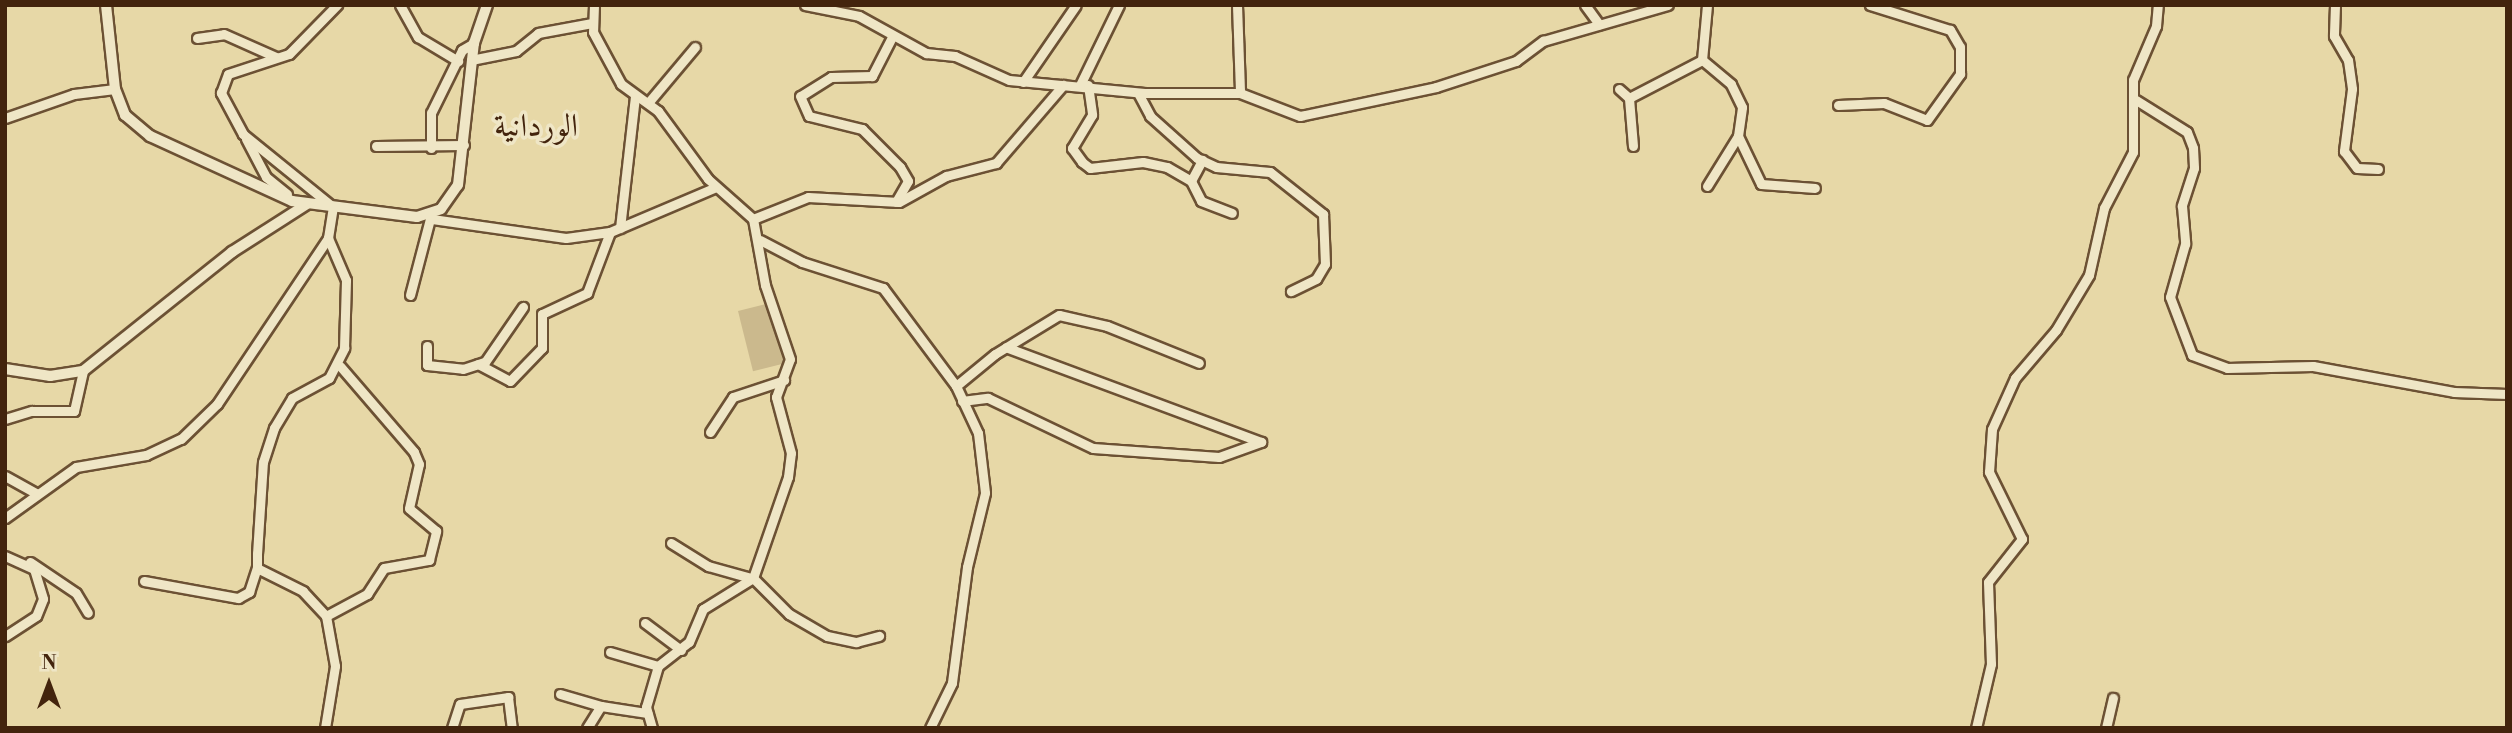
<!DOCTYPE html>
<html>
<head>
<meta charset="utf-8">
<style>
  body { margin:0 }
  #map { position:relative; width:2512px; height:733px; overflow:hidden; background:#e7d8a7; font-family:"Libre Bodoni",Amiri,serif }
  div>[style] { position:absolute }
  .green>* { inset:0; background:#cbb98d; transform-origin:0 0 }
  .roads { filter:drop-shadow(2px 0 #6c5134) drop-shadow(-2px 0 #6c5134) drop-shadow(0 2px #6c5134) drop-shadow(0 -2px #6c5134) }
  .minor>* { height:9px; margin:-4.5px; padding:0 4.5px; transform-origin:4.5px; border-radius:4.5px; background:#efe6c6 }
  .tertiary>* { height:10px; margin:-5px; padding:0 5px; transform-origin:5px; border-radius:5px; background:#efe6c6 }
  span { translate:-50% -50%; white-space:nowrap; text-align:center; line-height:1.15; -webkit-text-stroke:7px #efe6c6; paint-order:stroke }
  .quarter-label { font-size:32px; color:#43240d }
  .frame { position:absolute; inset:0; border:7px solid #43240d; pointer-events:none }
  .north { position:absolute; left:14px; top:649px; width:70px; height:70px; -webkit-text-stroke:5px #efe6c6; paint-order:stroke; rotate:0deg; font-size:19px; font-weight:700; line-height:28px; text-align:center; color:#43240d }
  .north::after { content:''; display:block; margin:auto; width:24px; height:32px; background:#43240d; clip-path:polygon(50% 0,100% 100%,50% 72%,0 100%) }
</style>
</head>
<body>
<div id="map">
  <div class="green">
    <div style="left:770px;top:303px;width:62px;height:33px;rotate:76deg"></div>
  </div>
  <div class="roads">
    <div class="minor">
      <div style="left:400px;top:5px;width:37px;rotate:61deg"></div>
      <div style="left:418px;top:37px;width:47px;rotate:31deg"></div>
      <div style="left:594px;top:5px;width:27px;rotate:92deg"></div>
      <div style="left:593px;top:32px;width:59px;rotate:61.7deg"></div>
      <div style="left:621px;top:84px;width:46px;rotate:36.1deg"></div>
      <div style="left:658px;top:111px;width:84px;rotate:53.7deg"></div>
      <div style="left:708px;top:179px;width:60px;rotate:41.6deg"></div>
      <div style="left:753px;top:219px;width:59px;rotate:-21.8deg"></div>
      <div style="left:808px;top:197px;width:91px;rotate:3.1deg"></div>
      <div style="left:899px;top:202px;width:54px;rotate:-29deg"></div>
      <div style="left:946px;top:176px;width:52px;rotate:-14.6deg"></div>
      <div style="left:996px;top:163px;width:103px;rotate:-49.3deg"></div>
      <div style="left:805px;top:5px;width:55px;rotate:11.5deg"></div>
      <div style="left:859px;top:16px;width:77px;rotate:28.9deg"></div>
      <div style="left:926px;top:53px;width:29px;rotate:6deg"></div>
      <div style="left:955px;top:56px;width:59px;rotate:24deg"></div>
      <div style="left:1009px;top:80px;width:136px;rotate:5.5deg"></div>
      <div style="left:1144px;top:93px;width:96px"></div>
      <div style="left:1240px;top:93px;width:64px;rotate:21deg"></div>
      <div style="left:1300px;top:116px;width:139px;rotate:-12deg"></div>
      <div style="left:1436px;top:87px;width:84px;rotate:-18deg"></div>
      <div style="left:1516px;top:61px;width:34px;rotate:-37deg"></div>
      <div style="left:1543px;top:41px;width:130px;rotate:-16.1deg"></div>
      <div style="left:1237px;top:5px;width:88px;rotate:88deg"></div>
      <div style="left:1585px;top:5px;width:24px;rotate:54deg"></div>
      <div style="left:2335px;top:5px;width:31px;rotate:92deg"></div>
      <div style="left:2334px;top:36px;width:28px;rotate:60deg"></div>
      <div style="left:2348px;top:60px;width:29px;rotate:82deg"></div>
      <div style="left:2352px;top:89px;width:63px;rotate:97.4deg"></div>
      <div style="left:2344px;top:151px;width:21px;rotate:53deg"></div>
      <div style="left:2357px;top:168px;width:21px;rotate:3deg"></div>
      <div style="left:892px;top:37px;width:44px;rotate:117.1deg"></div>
      <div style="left:872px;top:76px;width:41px;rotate:178.6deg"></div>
      <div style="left:831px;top:77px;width:36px;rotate:148deg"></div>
      <div style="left:800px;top:96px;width:22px;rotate:66deg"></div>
      <div style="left:809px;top:116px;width:55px;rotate:13.8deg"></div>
      <div style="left:862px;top:129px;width:54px;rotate:45deg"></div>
      <div style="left:900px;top:167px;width:16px;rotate:60deg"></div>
      <div style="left:908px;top:181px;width:24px;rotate:120deg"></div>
      <div style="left:197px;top:38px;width:27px;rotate:-8deg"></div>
      <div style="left:224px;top:34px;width:57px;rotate:23.9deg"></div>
      <div style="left:471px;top:60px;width:46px;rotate:-11.3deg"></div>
      <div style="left:516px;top:51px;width:28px;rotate:-39deg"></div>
      <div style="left:538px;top:33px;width:55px;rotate:-10.5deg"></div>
      <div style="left:1023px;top:82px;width:93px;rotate:-55.5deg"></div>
      <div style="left:1080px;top:85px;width:89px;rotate:-64deg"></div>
      <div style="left:1088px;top:85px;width:30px;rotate:82deg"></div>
      <div style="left:1092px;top:115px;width:39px;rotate:121deg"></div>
      <div style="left:1072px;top:148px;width:17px;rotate:54deg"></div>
      <div style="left:1082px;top:162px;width:10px;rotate:37deg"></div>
      <div style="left:1090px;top:168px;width:53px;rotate:-6.5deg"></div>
      <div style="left:1143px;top:162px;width:25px;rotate:12deg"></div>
      <div style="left:1167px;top:167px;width:28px;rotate:30deg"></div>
      <div style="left:1191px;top:181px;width:22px;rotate:63deg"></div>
      <div style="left:1201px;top:201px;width:33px;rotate:21deg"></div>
      <div style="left:1619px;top:89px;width:13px;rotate:42deg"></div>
      <div style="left:1138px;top:93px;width:26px;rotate:62deg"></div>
      <div style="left:1150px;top:116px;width:63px;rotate:41.8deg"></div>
      <div style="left:1197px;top:158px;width:21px;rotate:25deg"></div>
      <div style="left:1216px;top:167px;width:54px;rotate:5.3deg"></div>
      <div style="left:1270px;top:172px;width:68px;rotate:38.4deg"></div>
      <div style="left:1323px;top:214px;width:50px;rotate:87.7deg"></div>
      <div style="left:1325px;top:264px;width:17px;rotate:121deg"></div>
      <div style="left:1316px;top:279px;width:28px;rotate:154deg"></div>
      <div style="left:2136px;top:100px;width:60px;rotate:32.1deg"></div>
      <div style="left:2187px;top:132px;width:17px;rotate:69deg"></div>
      <div style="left:2193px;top:148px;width:20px;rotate:87deg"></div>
      <div style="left:2194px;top:168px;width:40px;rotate:108deg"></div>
      <div style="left:2182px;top:206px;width:38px;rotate:85deg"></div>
      <div style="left:2185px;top:244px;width:55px;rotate:105.8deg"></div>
      <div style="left:2170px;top:297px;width:62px;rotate:69.2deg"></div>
      <div style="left:2192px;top:355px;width:37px;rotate:20deg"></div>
      <div style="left:2227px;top:368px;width:86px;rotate:-1.3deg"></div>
      <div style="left:2313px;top:366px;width:143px;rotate:10.4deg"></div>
      <div style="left:2454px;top:392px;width:53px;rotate:2.2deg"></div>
      <div style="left:648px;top:103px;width:73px;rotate:-50deg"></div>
      <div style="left:1838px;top:105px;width:46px;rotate:-2.5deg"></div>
      <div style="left:1884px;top:103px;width:46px;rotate:21.6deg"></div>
      <div style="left:1927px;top:120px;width:57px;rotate:-54.3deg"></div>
      <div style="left:1960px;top:74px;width:27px;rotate:-90deg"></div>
      <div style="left:1960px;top:47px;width:20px;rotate:-120deg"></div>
      <div style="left:1950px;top:30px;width:84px;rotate:-162.6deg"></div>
      <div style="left:5px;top:118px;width:73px;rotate:-19.2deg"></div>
      <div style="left:74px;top:94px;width:41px;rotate:-7deg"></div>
      <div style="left:1738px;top:136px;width:53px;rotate:64.4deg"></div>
      <div style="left:1761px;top:184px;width:54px;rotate:4.2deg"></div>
      <div style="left:246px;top:139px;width:43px;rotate:62.2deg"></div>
      <div style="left:266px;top:177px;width:27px;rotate:39deg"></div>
      <div style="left:376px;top:146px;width:88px;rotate:-0.7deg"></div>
      <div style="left:1633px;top:146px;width:48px;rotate:-94.8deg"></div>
      <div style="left:1629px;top:98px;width:82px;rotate:-27.5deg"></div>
      <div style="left:431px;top:148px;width:35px;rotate:-90deg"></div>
      <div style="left:431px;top:113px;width:70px;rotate:-63.8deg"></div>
      <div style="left:462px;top:50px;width:14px;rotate:-30deg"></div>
      <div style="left:1191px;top:181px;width:24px;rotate:-62deg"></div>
      <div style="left:1707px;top:186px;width:59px;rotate:-58.2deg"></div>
      <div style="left:1738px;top:136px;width:29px;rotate:-82deg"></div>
      <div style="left:1742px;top:107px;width:25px;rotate:-116deg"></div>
      <div style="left:1731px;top:84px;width:38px;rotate:-140deg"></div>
      <div style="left:1702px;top:60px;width:55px;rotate:-84.8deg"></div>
      <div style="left:432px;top:219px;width:135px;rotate:8.1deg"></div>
      <div style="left:566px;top:238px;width:44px;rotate:-7.8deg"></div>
      <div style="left:610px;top:232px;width:115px;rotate:-23deg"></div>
      <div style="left:620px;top:228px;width:132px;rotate:-83.5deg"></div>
      <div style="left:760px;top:240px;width:47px;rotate:27.6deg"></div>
      <div style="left:802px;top:262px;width:85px;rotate:17.8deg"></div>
      <div style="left:883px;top:288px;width:122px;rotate:53.3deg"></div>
      <div style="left:956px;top:386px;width:52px;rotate:64.9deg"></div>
      <div style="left:978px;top:433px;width:60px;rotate:83.3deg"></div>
      <div style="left:985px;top:493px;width:76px;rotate:103.7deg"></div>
      <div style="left:967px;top:567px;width:117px;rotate:97.4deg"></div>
      <div style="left:952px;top:683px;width:50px;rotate:116.1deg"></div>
      <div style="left:410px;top:295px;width:83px;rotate:-75.3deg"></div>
      <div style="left:427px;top:346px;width:19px;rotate:90deg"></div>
      <div style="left:427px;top:365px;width:36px;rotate:6deg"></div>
      <div style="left:463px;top:369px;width:23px;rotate:-18deg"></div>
      <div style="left:485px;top:362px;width:67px;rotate:-55.4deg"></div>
      <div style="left:478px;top:364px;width:36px;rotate:28deg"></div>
      <div style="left:510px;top:381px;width:46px;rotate:-45.9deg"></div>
      <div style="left:542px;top:348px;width:34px;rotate:-90deg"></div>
      <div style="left:542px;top:314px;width:50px;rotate:-25deg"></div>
      <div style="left:587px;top:293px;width:65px;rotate:-69.3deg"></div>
      <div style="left:956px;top:386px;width:50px;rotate:-39.4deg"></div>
      <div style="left:995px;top:354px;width:75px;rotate:-31.4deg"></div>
      <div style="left:1059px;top:315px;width:49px;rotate:12.9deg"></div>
      <div style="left:1107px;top:326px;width:99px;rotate:21.9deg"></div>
      <div style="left:962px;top:401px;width:26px;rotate:-7deg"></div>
      <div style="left:988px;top:398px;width:116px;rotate:25.5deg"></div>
      <div style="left:1093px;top:448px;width:126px;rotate:4.1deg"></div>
      <div style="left:1219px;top:457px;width:45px;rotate:-19.7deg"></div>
      <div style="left:1261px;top:442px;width:272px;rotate:-159.6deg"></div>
      <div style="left:5px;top:419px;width:28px;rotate:-17deg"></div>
      <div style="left:32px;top:411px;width:42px"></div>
      <div style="left:74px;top:411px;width:41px;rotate:-77.3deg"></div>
      <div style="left:710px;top:432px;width:42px;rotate:-56.7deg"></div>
      <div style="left:733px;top:397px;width:54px;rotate:-18.4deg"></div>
      <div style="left:5px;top:476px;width:35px;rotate:29deg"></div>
      <div style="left:5px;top:518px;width:87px;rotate:-35.7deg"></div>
      <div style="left:76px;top:467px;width:71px;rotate:-9.7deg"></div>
      <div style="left:146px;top:455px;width:38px;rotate:-25deg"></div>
      <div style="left:181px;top:439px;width:50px;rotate:-44.2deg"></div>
      <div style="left:217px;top:404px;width:200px;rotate:-56.2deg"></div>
      <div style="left:328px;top:238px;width:31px;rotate:-81deg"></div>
      <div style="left:333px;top:207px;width:116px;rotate:-141deg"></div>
      <div style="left:243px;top:134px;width:47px;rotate:-118.2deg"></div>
      <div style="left:221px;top:93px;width:20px;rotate:-70deg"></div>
      <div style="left:228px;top:74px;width:64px;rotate:-18.2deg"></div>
      <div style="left:289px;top:54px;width:69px;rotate:-45.6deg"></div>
      <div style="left:671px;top:543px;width:44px;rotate:31.9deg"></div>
      <div style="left:708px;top:566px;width:45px;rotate:15.6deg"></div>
      <div style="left:5px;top:556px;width:32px;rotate:24deg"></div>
      <div style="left:34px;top:569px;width:31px;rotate:73deg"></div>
      <div style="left:43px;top:599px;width:18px;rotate:112deg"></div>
      <div style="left:36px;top:616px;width:37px;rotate:147deg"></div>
      <div style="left:30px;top:562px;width:55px;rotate:34deg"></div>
      <div style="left:76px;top:593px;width:23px;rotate:59deg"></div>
      <div style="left:753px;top:578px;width:51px;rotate:45deg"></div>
      <div style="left:789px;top:614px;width:44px;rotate:30.1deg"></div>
      <div style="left:827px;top:636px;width:30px;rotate:12deg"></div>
      <div style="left:856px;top:642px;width:24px;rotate:-15deg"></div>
      <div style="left:144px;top:581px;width:96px;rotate:10.3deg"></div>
      <div style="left:238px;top:598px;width:13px;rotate:-29deg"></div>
      <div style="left:249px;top:592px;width:25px;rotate:-72deg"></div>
      <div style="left:326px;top:616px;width:47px;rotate:-28.2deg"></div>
      <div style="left:367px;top:594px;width:31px;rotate:-57deg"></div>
      <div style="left:384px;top:568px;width:46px;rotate:-10.1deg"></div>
      <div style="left:429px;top:560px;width:30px;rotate:-76deg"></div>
      <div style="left:436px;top:531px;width:35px;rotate:-140deg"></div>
      <div style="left:409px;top:508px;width:45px;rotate:-77.2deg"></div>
      <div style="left:419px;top:464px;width:13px;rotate:-113deg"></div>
      <div style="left:414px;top:452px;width:113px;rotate:-130.7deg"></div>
      <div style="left:645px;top:623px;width:45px;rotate:36.9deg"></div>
      <div style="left:610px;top:652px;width:50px;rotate:16.3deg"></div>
      <div style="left:560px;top:694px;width:43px;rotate:16.3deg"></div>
      <div style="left:325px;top:728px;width:63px;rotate:-80.8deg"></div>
      <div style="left:335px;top:666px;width:51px;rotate:-100.2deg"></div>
      <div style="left:326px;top:616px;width:34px;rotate:-133deg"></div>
      <div style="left:303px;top:591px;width:51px;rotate:-153.4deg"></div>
      <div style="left:257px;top:568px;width:14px;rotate:-90deg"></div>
      <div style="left:257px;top:554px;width:92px;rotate:-86.3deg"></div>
      <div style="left:263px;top:462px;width:36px;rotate:-72deg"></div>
      <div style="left:274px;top:428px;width:35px;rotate:-59deg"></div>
      <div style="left:292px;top:398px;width:42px;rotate:-28.4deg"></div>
      <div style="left:329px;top:378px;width:34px;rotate:-63deg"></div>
      <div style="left:344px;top:348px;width:68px;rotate:-88.3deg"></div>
      <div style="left:346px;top:280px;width:46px;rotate:-113.2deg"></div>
      <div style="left:452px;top:728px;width:25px;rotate:-72deg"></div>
      <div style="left:460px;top:704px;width:49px;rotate:-8.3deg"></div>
      <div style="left:508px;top:697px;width:31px;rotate:83deg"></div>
      <div style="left:587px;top:728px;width:26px;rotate:-58deg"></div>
      <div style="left:601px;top:706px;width:47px;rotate:8.7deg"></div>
      <div style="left:652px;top:728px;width:22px;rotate:-106deg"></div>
      <div style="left:646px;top:707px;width:43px;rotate:-73.7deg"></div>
      <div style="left:658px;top:666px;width:39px;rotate:-38deg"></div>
      <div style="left:689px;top:642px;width:36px;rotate:-67deg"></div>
      <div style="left:703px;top:609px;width:59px;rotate:-31.8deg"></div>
      <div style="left:753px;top:578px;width:107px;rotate:-70.9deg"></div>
      <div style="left:788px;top:477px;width:24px;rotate:-83deg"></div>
      <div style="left:791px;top:453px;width:58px;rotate:-105deg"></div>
      <div style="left:776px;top:397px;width:40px;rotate:-69.8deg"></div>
      <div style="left:790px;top:359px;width:78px;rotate:-108.7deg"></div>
      <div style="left:765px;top:285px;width:67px;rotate:-100.3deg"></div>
      <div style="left:1976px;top:728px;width:66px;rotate:-76.8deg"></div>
      <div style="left:1991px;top:664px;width:82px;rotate:-92.1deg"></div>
      <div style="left:1988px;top:582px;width:55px;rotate:-51.7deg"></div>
      <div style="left:2022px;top:539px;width:75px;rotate:-116.2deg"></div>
      <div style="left:1989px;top:472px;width:43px;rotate:-86deg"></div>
      <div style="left:1992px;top:429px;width:56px;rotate:-65.7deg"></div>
      <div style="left:2015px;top:378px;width:63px;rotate:-49.5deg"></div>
      <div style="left:2056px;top:330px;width:64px;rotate:-59deg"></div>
      <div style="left:2089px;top:275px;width:69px;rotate:-77.4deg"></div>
      <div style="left:2104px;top:208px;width:63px;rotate:-62.6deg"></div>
      <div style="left:2133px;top:152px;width:72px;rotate:-90deg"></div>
      <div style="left:2133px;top:80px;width:59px;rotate:-66.9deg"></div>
      <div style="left:2156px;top:26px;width:21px;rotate:-85deg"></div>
      <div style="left:2106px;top:728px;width:31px;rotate:-77deg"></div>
    </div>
    <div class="tertiary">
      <div style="left:106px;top:5px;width:84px;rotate:83.9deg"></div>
      <div style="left:115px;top:89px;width:28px;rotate:69deg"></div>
      <div style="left:125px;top:115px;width:33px;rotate:40deg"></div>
      <div style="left:150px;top:136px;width:156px;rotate:24.6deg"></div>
      <div style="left:292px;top:201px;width:126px;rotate:7.3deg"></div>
      <div style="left:417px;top:217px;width:25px;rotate:-18deg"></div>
      <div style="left:441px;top:209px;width:29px;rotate:-55deg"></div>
      <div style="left:458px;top:185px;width:143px;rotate:-83.6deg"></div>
      <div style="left:474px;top:43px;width:40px;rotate:-71.1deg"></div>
      <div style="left:5px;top:369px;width:46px;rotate:8.8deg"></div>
      <div style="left:50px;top:376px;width:33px;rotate:-9deg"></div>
      <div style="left:83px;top:371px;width:191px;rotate:-38.6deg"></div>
      <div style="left:232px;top:252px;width:89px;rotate:-32.6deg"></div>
    </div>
  </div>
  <div class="quarter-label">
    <span style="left:536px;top:126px">الوردانية</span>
  </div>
  <div class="frame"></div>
  <div class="north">N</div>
</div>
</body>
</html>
